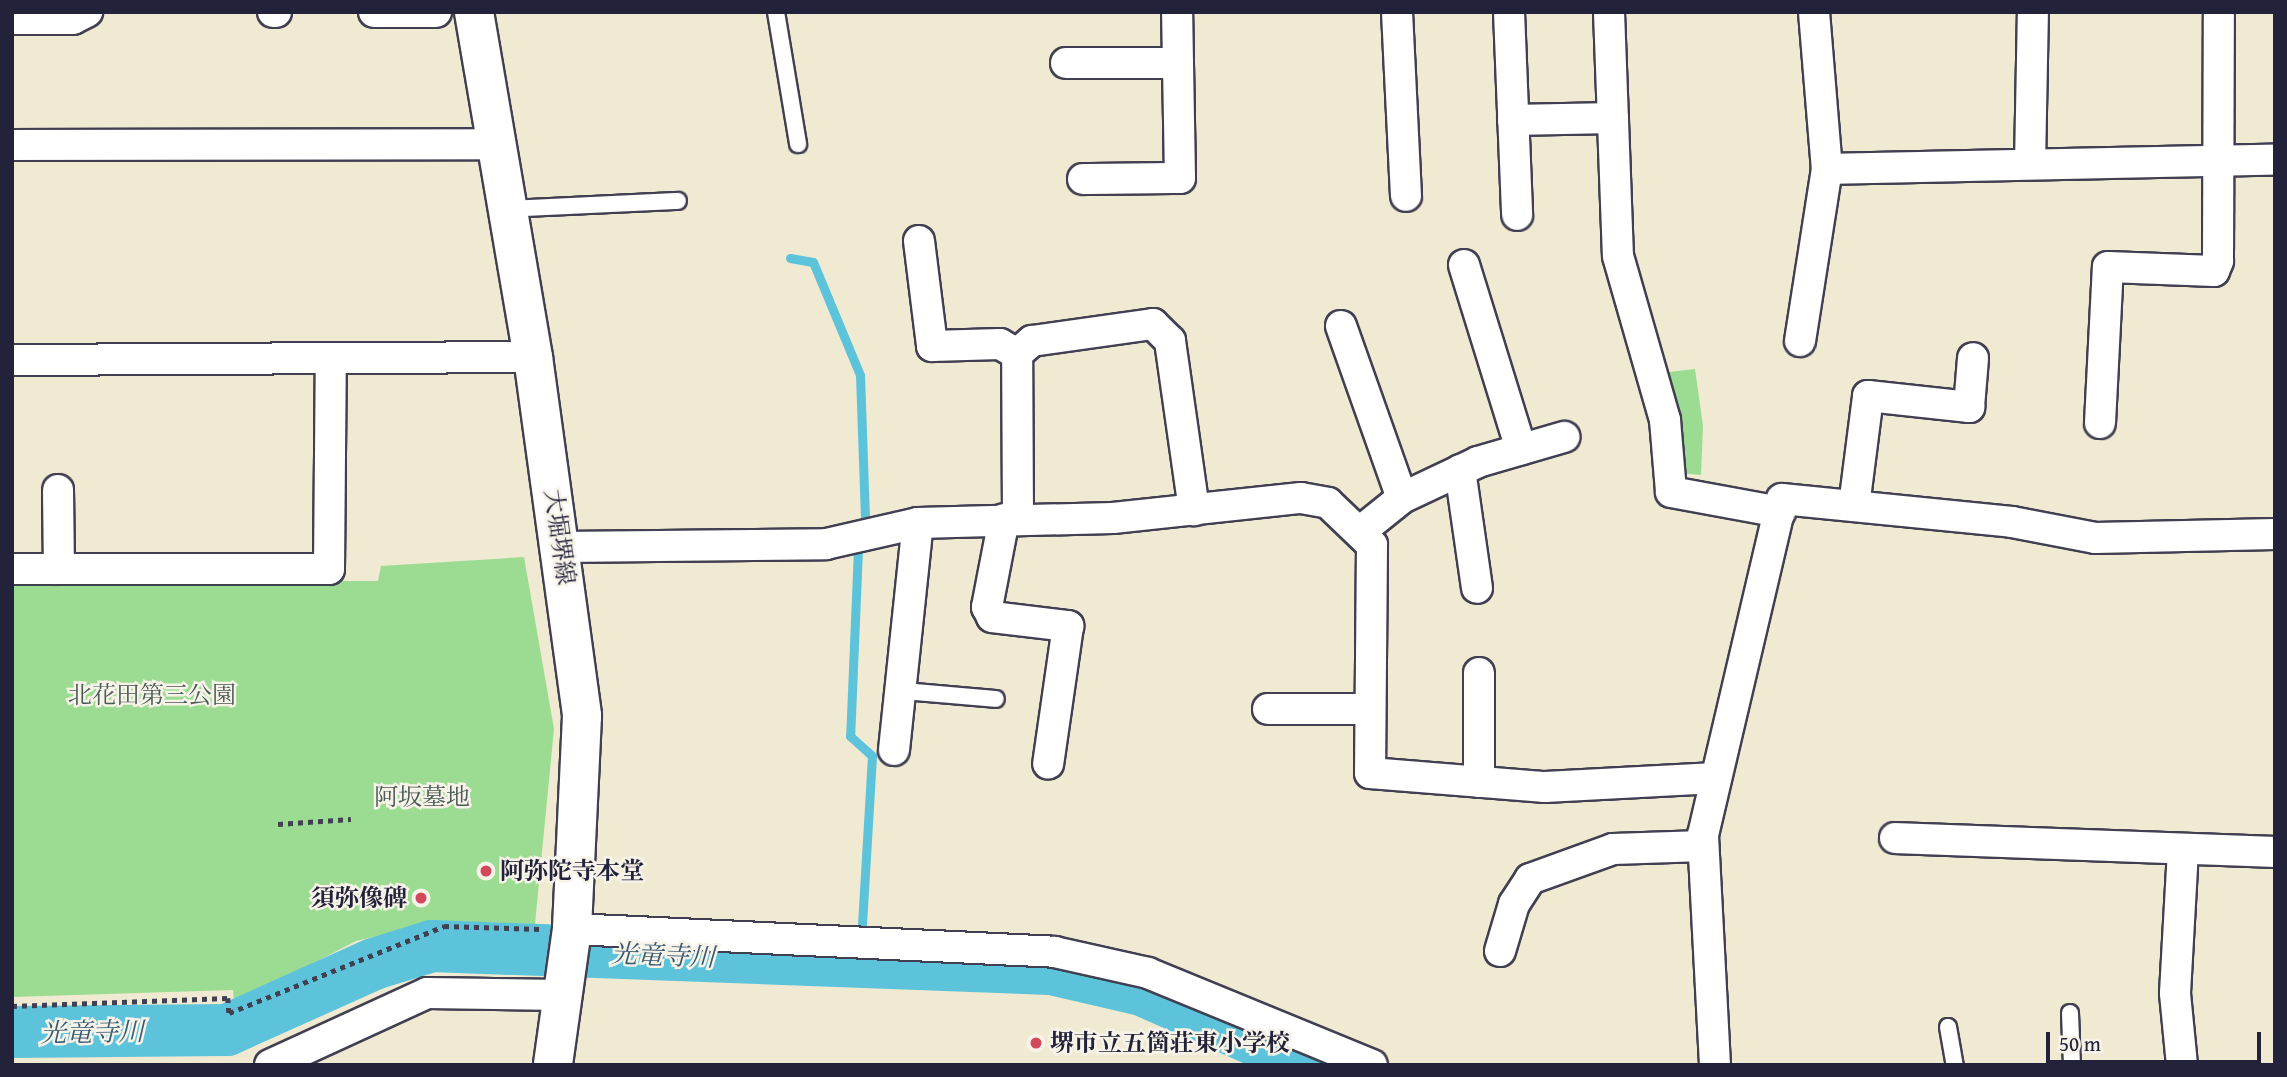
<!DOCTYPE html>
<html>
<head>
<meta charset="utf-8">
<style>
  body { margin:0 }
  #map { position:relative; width:2287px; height:1077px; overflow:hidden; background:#f0ead2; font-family:"Gentium Book Plus","Noto Serif JP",serif }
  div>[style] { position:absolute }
  .green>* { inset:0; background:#9cdc92 }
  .stream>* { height:9px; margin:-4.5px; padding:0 4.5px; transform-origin:4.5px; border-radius:4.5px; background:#5dc3da }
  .river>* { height:52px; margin:-26px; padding:0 26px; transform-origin:26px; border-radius:26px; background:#5dc3da }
  .path>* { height:4.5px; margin-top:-2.25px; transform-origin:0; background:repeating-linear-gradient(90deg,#414052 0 5px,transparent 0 10px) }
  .roads { filter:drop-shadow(2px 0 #414052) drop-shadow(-2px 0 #414052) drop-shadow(0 2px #414052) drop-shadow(0 -2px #414052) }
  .service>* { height:16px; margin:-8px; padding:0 8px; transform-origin:8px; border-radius:8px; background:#fff }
  .minor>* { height:30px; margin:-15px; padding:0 15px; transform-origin:15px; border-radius:15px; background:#fff }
  .secondary>* { height:38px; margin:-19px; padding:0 19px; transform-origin:19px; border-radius:19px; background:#fff }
  .dots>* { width:19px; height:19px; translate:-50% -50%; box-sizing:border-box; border:4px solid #f7f3e8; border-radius:50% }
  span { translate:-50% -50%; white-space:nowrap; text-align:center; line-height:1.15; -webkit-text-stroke:5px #f7f3e8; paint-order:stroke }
  .street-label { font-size:24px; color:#22223b }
  .park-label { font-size:24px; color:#475a55 }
  .poi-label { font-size:24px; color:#22223b; font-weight:700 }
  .left { translate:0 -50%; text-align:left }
  .right { translate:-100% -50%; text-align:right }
  .water-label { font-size:26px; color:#375a73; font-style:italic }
  .frame { position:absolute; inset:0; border:14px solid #22223b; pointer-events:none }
  .scale { position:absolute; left:2046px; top:1032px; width:215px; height:32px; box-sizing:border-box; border:4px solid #22223b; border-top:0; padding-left:9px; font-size:21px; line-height:24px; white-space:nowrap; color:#22223b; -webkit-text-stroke:5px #f7f3e8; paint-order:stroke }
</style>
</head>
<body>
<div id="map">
  <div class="green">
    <div style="clip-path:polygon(1695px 369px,1703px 426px,1701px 475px,1680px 473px,1669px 372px)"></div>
    <div style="clip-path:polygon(524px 557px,554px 729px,535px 924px,444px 921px,356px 941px,234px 1004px,233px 990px,12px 997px,12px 581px,378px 581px,381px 566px)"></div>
  </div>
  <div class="stream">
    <div style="left:790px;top:258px;width:23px;rotate:10deg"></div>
    <div style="left:813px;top:262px;width:122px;rotate:67.4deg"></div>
    <div style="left:860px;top:375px;width:142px;rotate:88deg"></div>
    <div style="left:858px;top:549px;width:187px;rotate:92.4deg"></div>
    <div style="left:850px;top:736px;width:30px;rotate:42deg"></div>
    <div style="left:872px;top:756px;width:168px;rotate:93.4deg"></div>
    <div style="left:859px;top:962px;width:1px;rotate:90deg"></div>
  </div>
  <div class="river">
    <div style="left:12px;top:1032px;width:215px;rotate:-0.5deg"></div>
    <div style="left:227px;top:1030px;width:161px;rotate:-24.2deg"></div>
    <div style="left:374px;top:964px;width:61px;rotate:-17.2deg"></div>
    <div style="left:432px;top:946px;width:619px;rotate:2.13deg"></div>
    <div style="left:1051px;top:969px;width:93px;rotate:13deg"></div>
    <div style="left:1142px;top:990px;width:186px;rotate:23.8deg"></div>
  </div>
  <div class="path">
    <div style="left:278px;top:824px;width:73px;rotate:-3.9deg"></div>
    <div style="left:12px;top:1006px;width:216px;rotate:-2.1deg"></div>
    <div style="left:228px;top:998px;width:15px;rotate:86deg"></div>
    <div style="left:229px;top:1013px;width:232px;rotate:-22deg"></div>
    <div style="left:444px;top:926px;width:97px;rotate:1.8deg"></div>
  </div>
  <div class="roads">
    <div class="service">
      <div style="left:776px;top:12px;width:134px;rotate:80.5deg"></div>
      <div style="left:506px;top:209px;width:172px;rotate:-2.7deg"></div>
      <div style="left:903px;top:691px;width:93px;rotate:4.9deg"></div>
      <div style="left:2070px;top:1013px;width:52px;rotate:87.8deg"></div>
      <div style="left:1948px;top:1027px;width:39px;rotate:80deg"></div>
    </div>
    <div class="minor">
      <div style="left:273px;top:12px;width:3px"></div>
      <div style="left:374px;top:12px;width:62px"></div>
      <div style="left:1397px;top:12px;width:184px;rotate:87.2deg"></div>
      <div style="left:1509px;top:12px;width:203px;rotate:87.7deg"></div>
      <div style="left:1609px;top:12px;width:244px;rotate:87.9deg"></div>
      <div style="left:1618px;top:256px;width:171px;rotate:74deg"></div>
      <div style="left:1665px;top:420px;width:72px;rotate:85.2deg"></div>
      <div style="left:1671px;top:492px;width:111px;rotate:10.4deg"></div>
      <div style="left:1814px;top:12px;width:158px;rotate:85.3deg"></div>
      <div style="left:1827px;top:169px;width:448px;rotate:-1.2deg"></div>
      <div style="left:12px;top:19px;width:61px"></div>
      <div style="left:73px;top:19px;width:16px;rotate:-27deg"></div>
      <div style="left:1066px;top:63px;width:112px"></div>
      <div style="left:1513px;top:120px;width:100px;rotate:-1.1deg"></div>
      <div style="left:12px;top:145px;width:482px;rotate:-0.1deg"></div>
      <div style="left:2030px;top:164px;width:152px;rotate:-88.9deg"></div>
      <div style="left:1083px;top:179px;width:97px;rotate:-0.6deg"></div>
      <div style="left:1180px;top:178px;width:166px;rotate:-91deg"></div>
      <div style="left:919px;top:241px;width:106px;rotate:82.9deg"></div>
      <div style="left:932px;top:346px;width:68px;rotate:-1.7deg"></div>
      <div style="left:1000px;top:344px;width:20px;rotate:30deg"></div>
      <div style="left:1464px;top:265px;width:193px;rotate:72.8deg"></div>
      <div style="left:1341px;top:326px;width:182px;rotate:70.5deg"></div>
      <div style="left:1800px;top:341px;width:174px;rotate:-81.1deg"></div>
      <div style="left:12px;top:360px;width:521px;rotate:-0.33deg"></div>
      <div style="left:2100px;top:423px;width:156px;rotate:-87.1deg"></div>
      <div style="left:2108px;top:267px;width:106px;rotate:2.2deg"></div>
      <div style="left:2214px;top:271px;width:11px;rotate:-68deg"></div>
      <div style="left:2218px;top:261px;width:249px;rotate:-89.8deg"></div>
      <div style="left:1460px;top:470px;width:119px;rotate:81.8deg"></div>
      <div style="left:58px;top:490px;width:79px;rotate:89.3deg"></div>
      <div style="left:1854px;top:506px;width:111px;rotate:-82.7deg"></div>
      <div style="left:1868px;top:396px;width:102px;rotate:6.2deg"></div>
      <div style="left:1969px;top:407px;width:49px;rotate:-85.3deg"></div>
      <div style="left:1018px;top:518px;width:164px;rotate:-90.3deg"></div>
      <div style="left:1017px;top:354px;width:20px;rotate:-41deg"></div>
      <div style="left:1032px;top:341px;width:122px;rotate:-8deg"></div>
      <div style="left:1153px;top:324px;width:24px;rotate:45deg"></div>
      <div style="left:1170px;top:341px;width:171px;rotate:81.9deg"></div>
      <div style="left:1004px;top:519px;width:90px;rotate:100.9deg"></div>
      <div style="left:987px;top:607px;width:11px;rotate:63deg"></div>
      <div style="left:992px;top:617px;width:77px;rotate:6.8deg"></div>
      <div style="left:1068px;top:626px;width:139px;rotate:98.2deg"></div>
      <div style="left:1361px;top:531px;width:53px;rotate:-38.8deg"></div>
      <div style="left:1402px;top:498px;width:84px;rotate:-25.3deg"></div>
      <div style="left:1478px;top:462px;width:90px;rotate:-16.2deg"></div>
      <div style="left:561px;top:547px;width:265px;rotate:-0.6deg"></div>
      <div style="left:826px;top:544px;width:94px;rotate:-12.9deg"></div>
      <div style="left:918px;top:523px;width:195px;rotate:-1.5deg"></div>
      <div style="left:1113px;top:518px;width:189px;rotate:-6.1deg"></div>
      <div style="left:1301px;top:498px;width:27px;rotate:10deg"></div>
      <div style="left:1328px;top:503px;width:61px;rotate:43.7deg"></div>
      <div style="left:1372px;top:545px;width:228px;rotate:90.5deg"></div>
      <div style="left:1370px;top:773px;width:176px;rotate:4.6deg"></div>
      <div style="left:1545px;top:787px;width:171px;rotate:-3deg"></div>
      <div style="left:12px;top:569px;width:317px"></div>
      <div style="left:329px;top:569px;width:211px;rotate:-89.5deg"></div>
      <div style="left:1268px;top:709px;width:102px"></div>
      <div style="left:894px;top:750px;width:228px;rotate:-84deg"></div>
      <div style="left:1479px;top:782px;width:109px;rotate:-90deg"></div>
      <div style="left:1895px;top:838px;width:380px;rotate:2.1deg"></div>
      <div style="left:572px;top:929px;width:483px;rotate:2.7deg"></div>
      <div style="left:1054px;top:952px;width:96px;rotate:12.6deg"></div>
      <div style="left:1148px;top:973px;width:242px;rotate:22.3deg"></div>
      <div style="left:1500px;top:951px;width:49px;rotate:-73.4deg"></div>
      <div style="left:1514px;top:904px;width:30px;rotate:-57deg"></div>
      <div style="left:1530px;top:879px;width:88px;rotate:-19.9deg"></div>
      <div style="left:1613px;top:849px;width:90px;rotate:-1.9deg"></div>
      <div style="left:270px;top:1065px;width:173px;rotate:-24.6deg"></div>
      <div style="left:427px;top:993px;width:135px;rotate:0.8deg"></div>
      <div style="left:1715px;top:1065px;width:230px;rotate:-93deg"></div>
      <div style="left:1703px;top:835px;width:345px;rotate:-76.8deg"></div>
      <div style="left:1782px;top:499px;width:231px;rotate:5.7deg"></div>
      <div style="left:2012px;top:522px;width:85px;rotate:10.9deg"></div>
      <div style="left:2095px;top:538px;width:180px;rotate:-1.3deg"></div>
      <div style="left:2182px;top:1065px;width:72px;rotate:-95.6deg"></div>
      <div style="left:2175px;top:993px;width:143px;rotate:-86.8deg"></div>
    </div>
    <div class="secondary">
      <div style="left:474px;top:12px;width:350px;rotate:80.3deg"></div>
      <div style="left:533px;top:357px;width:362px;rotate:82.2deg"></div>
      <div style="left:582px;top:716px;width:213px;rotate:92.7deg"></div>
      <div style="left:572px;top:929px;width:137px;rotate:98deg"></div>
    </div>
  </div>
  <div class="dots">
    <div style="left:486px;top:871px;background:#d1495b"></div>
    <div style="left:421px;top:898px;background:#d1495b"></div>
    <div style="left:1036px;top:1043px;background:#d1495b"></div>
  </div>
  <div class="street-label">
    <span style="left:560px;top:537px;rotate:82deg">大堀堺線</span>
  </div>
  <div class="park-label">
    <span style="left:152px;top:695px">北花田第三公園</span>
    <span style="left:422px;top:797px">阿坂墓地</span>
  </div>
  <div class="poi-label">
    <span class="left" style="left:500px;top:871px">阿弥陀寺本堂</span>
    <span class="right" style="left:407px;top:898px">須弥像碑</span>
    <span class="left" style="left:1050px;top:1043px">堺市立五箇荘東小学校</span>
  </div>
  <div class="water-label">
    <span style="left:663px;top:955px;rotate:2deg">光竜寺川</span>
    <span style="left:92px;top:1032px;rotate:-1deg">光竜寺川</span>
  </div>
  <div class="frame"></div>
  <div class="scale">50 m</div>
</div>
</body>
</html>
